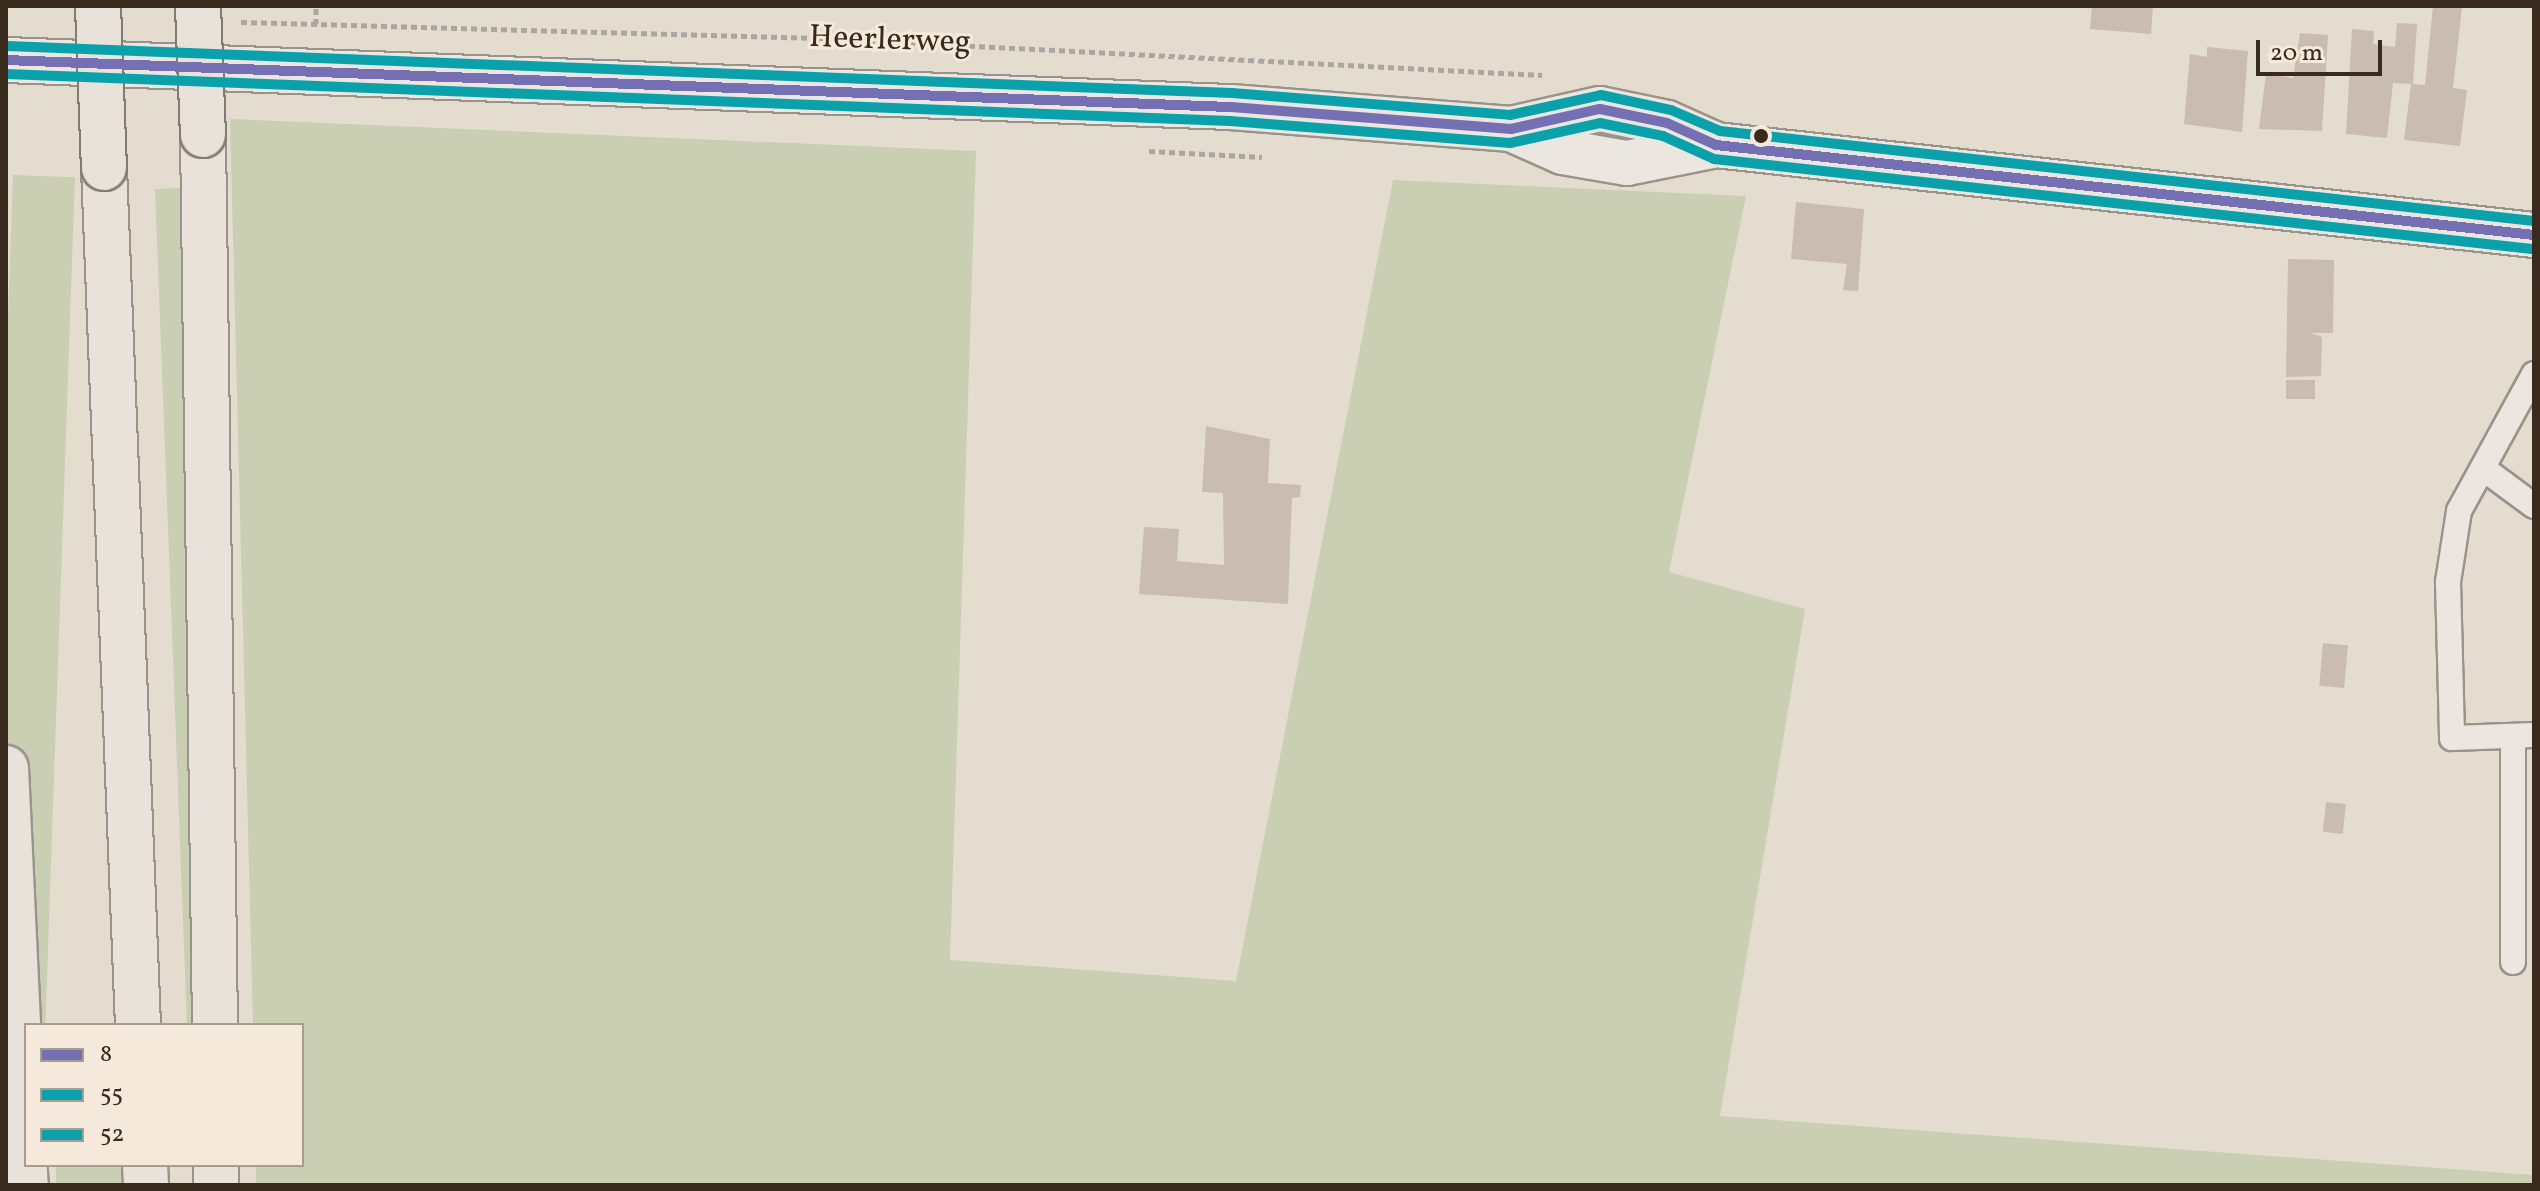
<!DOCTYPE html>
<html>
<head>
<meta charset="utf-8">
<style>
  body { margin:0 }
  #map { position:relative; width:2540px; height:1191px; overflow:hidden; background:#e5dcd0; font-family:Vollkorn,serif }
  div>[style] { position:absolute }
  .green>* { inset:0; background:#caceb2; transform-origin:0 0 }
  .building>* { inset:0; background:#cbbcb1; transform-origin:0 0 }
  .path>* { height:5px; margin-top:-2.5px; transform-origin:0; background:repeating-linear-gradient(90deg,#aba6a0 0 6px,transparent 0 10px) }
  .roads { filter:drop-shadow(2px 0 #9a938b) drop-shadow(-2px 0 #9a938b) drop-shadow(0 2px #9a938b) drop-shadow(0 -2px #9a938b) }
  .lane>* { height:24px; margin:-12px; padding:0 12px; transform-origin:12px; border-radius:12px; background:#ebe6e0 }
  .secondary>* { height:44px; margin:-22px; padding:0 22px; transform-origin:22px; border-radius:22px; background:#ebe6e0 }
  .highway>* { height:44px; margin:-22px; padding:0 22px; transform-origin:22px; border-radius:22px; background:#e8e2db }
  .bridges { filter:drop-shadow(2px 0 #817b72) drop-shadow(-2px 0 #817b72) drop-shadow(0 2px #817b72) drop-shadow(0 -2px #817b72) }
  .highway-bridge>* { height:44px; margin:-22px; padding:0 22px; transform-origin:22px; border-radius:22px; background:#e8e2db }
  .bus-1>* { height:10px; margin:-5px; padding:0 5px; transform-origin:5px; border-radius:5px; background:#7570b3 }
  .bus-2>* { height:10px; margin:-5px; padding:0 5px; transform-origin:5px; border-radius:5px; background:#0ba1aa }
  .bus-3>* { height:10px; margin:-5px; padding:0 5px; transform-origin:5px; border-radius:5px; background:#0ba1aa }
  .dots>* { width:22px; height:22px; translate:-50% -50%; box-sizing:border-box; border:4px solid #f4e9db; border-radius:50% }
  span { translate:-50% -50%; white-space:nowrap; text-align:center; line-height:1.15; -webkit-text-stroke:6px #f4e9db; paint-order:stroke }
  .street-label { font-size:32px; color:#382b1d }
  .frame { position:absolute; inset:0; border:8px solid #382b1d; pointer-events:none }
  .legend { position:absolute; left:24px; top:1023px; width:280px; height:144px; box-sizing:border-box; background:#f4e9db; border:2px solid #a99d8f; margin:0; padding:10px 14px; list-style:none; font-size:24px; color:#382b1d }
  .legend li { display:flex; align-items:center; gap:16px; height:40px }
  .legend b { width:40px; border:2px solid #a99d8f }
  .scale { position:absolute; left:2256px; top:40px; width:126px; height:36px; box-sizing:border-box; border:4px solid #382b1d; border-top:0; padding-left:10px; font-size:24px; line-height:28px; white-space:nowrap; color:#382b1d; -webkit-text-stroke:6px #f4e9db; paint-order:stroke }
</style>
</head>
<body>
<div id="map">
  <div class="green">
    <div style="clip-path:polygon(230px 119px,976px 151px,950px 960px,1236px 981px,1393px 180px,1746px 196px,1669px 572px,1805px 609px,1720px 1116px,2534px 1175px,2534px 1185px,256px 1185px,256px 1165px,302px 1165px,302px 1025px,253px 1025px)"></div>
    <div style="left:13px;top:175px;width:62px;height:851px;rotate:2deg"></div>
    <div style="clip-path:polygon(180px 188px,196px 711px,201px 1025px,187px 1025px,155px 189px)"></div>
    <div style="left:56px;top:1165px;width:68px;height:20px"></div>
  </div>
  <div class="building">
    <div style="clip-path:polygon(2092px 6px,2153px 6px,2151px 34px,2090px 29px)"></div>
    <div style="clip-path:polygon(2433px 6px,2462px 7px,2453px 88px,2467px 90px,2460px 146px,2404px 140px,2411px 84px,2393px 83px,2387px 138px,2346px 134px,2352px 29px,2374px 31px,2373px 44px,2395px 47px,2397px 23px,2417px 24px,2413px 84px,2425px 85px)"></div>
    <div style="clip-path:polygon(2300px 33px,2328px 35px,2322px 131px,2259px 129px,2266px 73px,2293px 78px)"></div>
    <div style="clip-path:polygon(2207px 47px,2248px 51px,2242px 132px,2184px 124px,2190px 54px,2207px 57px)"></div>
    <div style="clip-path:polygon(1796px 202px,1864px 209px,1858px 291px,1843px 290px,1847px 264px,1791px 259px)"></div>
    <div style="clip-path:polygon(2288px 259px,2334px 260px,2333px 333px,2311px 333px,2322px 337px,2321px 376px,2286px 377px)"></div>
    <div style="left:2286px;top:380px;width:29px;height:19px"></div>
    <div style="clip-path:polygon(1206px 426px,1270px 439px,1268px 483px,1301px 485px,1300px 497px,1292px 498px,1288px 604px,1139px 594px,1144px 527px,1179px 529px,1177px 561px,1224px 565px,1223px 493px,1202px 492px)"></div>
    <div style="left:2323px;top:643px;width:25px;height:43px;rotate:5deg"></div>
    <div style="left:2326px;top:802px;width:20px;height:30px;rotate:6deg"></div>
  </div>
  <div class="path">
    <div style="left:241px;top:22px;width:578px;rotate:1.59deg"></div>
    <div style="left:819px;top:38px;width:724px;rotate:2.93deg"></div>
    <div style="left:316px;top:24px;width:18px;rotate:-90deg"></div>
    <div style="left:1149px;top:151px;width:113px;rotate:3deg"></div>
  </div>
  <div class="roads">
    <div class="lane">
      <div style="left:2534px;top:374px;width:156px;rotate:118.7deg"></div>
      <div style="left:2459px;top:511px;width:72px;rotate:98.8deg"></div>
      <div style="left:2448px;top:582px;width:156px;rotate:88.5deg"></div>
      <div style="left:2452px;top:738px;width:82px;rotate:-2.1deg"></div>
      <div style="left:2484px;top:469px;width:62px;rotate:36.5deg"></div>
      <div style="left:2513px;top:736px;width:226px;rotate:90deg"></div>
    </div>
    <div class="secondary">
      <div style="left:6px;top:60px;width:1226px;rotate:2.2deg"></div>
      <div style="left:1231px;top:107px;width:281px;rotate:4.5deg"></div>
      <div style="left:1511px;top:129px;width:57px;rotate:23.9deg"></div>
      <div style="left:1563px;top:152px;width:65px;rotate:9.8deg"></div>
      <div style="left:1627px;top:163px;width:91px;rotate:-11.4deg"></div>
      <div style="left:1511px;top:129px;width:91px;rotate:-12.7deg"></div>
      <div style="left:1600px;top:109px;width:68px;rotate:11.8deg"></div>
      <div style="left:1667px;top:123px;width:54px;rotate:24.2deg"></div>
      <div style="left:1716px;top:145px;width:823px;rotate:6.28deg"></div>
    </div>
    <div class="highway">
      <div style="left:203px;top:135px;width:890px;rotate:89.23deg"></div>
      <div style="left:104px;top:168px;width:858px;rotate:87.73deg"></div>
      <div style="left:6px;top:768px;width:417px;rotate:87.3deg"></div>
      <div style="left:145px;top:1165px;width:20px;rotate:87deg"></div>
      <div style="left:216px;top:1165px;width:20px;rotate:90deg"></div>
    </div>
  </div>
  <div class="bridges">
    <div class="highway-bridge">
      <div style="left:98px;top:6px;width:162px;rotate:87.9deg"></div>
      <div style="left:198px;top:6px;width:129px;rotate:87.8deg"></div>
    </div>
  </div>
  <div class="bus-1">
    <div style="left:6px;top:60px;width:1226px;rotate:2.2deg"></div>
    <div style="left:1231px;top:107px;width:281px;rotate:4.5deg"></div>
    <div style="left:1511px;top:129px;width:91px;rotate:-12.7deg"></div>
    <div style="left:1600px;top:109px;width:68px;rotate:11.8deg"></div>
    <div style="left:1667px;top:123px;width:54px;rotate:24.2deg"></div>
    <div style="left:1716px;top:145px;width:823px;rotate:6.28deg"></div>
  </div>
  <div class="bus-2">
    <div style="left:6px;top:74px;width:1225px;rotate:2.2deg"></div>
    <div style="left:1230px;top:121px;width:281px;rotate:4.5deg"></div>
    <div style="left:1510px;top:143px;width:92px;rotate:-12.5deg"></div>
    <div style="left:1600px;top:123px;width:64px;rotate:11.7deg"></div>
    <div style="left:1663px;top:136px;width:56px;rotate:24.3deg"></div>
    <div style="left:1714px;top:159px;width:823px;rotate:6.28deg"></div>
  </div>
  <div class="bus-3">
    <div style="left:7px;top:46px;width:1226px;rotate:2.2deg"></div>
    <div style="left:1232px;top:93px;width:279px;rotate:4.5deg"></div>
    <div style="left:1510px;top:115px;width:93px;rotate:-12.4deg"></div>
    <div style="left:1601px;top:95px;width:72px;rotate:12.1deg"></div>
    <div style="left:1671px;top:110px;width:53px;rotate:23.2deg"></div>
    <div style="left:1720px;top:131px;width:819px;rotate:6.31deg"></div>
  </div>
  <div class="dots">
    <div style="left:1761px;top:136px;background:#382b1d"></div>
  </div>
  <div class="street-label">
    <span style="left:890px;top:41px;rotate:2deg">Heerlerweg</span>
  </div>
  <div class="frame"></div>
  <ul class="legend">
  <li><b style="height:10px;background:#7570b3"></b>8</li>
  <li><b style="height:10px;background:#0ba1aa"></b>55</li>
  <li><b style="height:10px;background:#0ba1aa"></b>52</li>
  </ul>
  <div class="scale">20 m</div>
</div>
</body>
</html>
